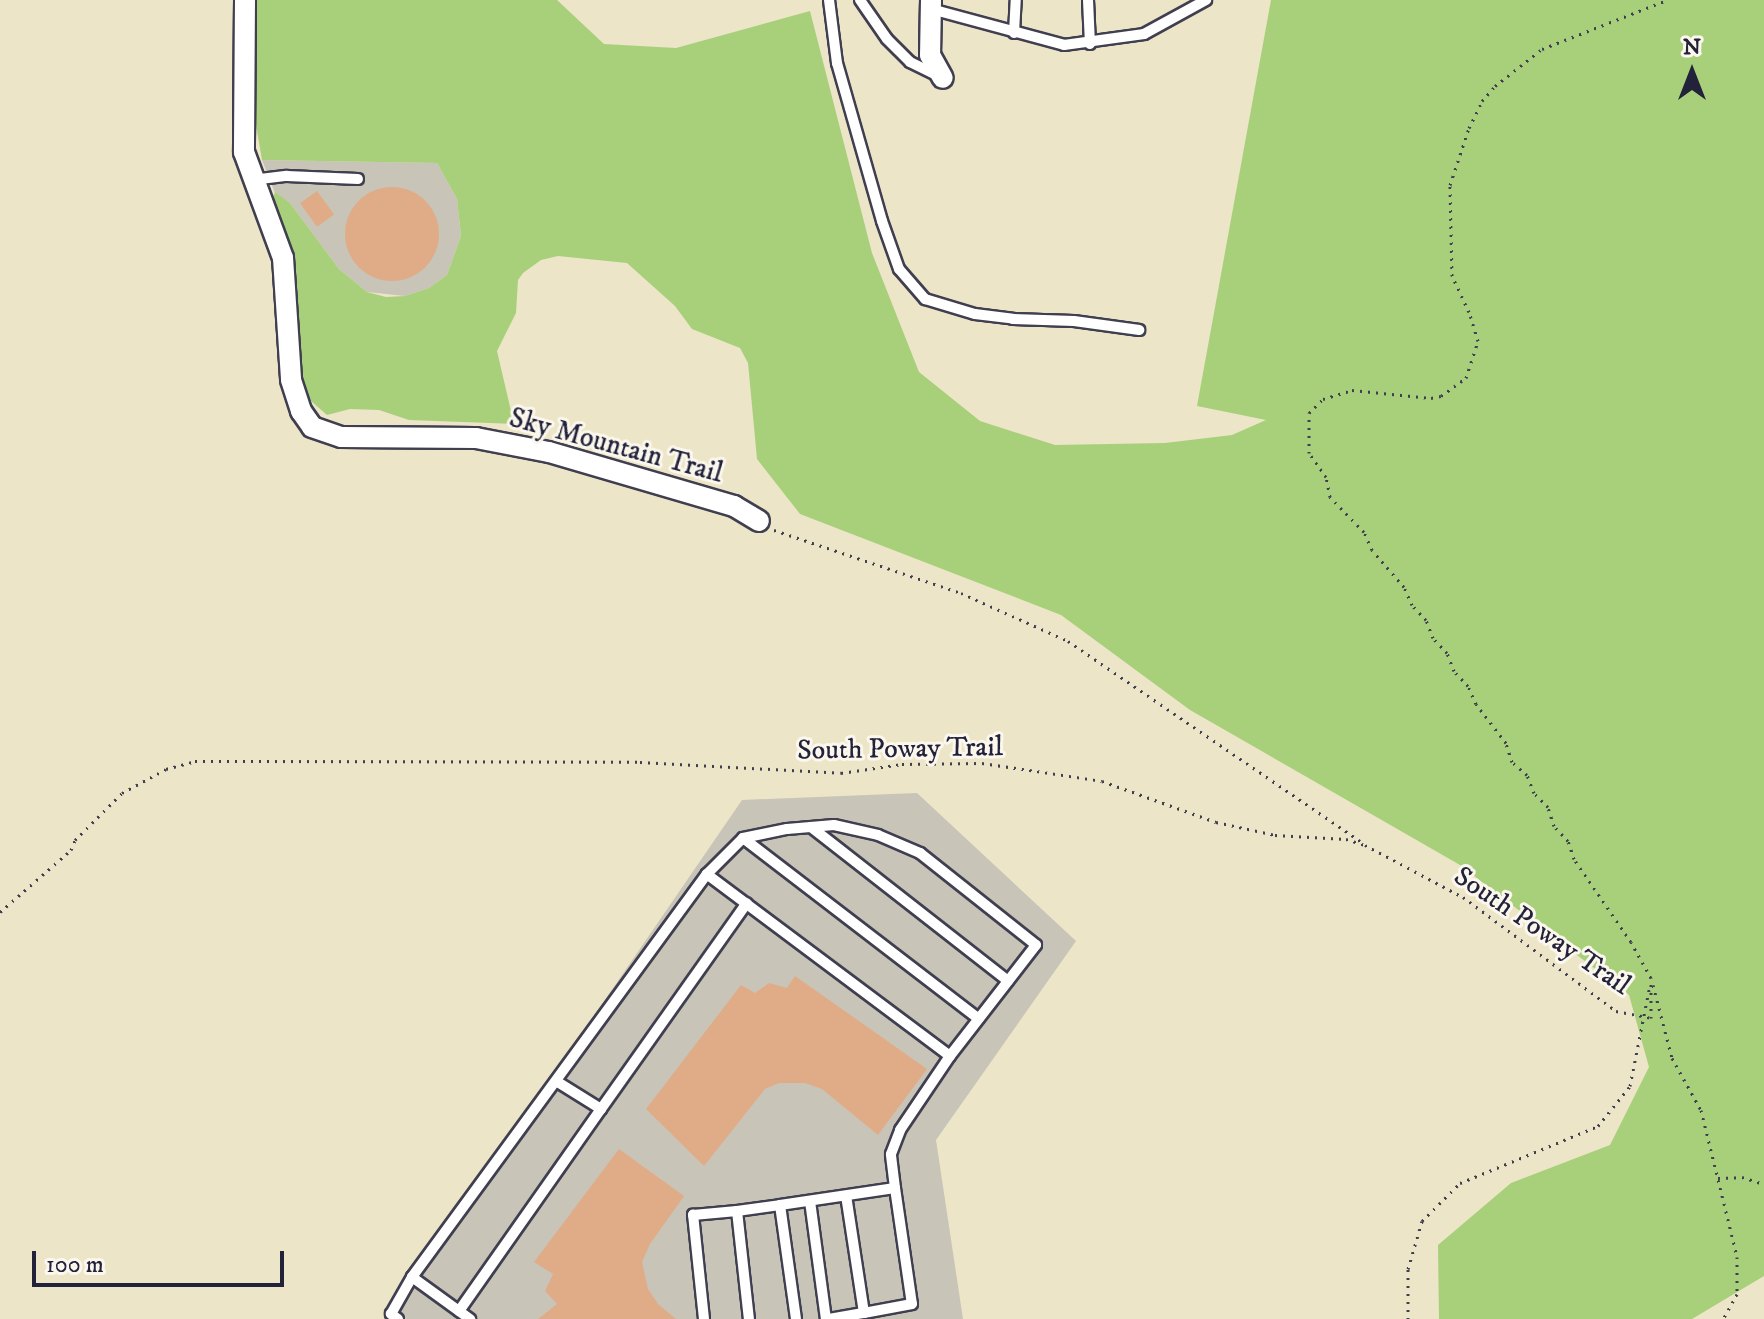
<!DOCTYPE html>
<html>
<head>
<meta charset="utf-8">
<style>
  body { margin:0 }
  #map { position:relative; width:1764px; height:1319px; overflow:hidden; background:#ece5c7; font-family:"IM FELL DW Pica",serif }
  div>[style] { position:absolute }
  .industrial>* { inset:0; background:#c8c4b8 }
  .green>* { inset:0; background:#a8d07b }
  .building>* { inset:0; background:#e0ac87; transform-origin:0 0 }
  .round { border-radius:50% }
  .path>* { height:3px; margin-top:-1.5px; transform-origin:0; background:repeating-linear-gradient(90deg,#403f50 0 2px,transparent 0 8px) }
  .roads { filter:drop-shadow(2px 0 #403f50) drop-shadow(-2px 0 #403f50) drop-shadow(0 2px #403f50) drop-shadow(0 -2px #403f50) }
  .service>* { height:10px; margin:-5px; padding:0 5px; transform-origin:5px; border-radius:5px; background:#fff }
  .minor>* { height:20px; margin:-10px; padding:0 10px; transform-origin:10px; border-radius:10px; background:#fff }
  span { translate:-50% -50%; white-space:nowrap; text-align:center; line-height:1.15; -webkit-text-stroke:6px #fbf7ec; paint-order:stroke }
  .street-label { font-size:28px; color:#22223b }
  .north { position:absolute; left:1652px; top:32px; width:80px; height:80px; -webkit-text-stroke:6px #fbf7ec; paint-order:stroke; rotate:0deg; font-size:22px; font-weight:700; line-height:32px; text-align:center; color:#22223b }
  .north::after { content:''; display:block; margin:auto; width:28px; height:36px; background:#22223b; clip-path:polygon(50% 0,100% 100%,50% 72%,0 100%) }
  .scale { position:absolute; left:32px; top:1251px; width:252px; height:36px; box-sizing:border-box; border:4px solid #22223b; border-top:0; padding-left:10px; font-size:24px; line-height:28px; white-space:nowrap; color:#22223b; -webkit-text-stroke:6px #fbf7ec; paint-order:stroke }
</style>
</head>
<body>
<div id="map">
  <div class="industrial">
    <div style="clip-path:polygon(262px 160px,437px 163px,457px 199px,461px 236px,447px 275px,429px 288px,405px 296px,367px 292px,339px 269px,290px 203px,275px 193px)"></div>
    <div style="clip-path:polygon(917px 793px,1076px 941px,936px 1140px,963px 1319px,386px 1319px,742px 800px)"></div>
  </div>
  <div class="green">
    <div style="clip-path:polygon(253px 0,557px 0,604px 44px,676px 48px,810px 11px,872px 253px,919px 372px,980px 421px,1055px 445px,1165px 443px,1232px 435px,1266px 420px,1197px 406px,1271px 0,1764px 0,1764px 1276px,1692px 1319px,1439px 1319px,1438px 1245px,1511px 1183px,1610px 1145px,1649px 1067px,1629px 995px,1460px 865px,1190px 710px,1061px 615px,800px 514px,757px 459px,748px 363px,740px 348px,692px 329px,675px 306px,627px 263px,558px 256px,541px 260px,523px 273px,518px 280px,516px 313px,497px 351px,514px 424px,409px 420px,379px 410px,350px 409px,327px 415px,311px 401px,300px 379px,297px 283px,290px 248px,271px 205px,275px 192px,290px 203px,339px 269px,367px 292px,386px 297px,405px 296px,429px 288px,447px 275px,461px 236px,457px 199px,437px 163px,262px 160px,256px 125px)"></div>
  </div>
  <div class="building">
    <div class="round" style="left:345px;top:187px;width:94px;height:94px"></div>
    <div style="left:317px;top:191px;width:29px;height:21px;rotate:54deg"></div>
    <div style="clip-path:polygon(795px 976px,927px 1069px,878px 1135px,822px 1089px,805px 1083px,779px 1083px,765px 1089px,704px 1166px,646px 1109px,741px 985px,755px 993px,769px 983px,787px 988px)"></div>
    <div style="clip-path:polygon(619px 1149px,684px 1196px,650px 1244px,642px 1262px,648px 1289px,658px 1304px,676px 1319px,538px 1319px,557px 1304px,545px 1291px,553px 1274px,534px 1262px)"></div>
  </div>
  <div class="path">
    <div style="left:774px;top:530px;width:197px;rotate:18.6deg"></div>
    <div style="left:961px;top:593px;width:117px;rotate:24.2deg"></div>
    <div style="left:1068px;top:641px;width:354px;rotate:34.4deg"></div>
    <div style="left:0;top:912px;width:94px;rotate:-41.1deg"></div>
    <div style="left:71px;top:850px;width:11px;rotate:-68deg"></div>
    <div style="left:75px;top:840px;width:66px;rotate:-45deg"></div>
    <div style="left:122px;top:793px;width:50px;rotate:-28.6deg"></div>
    <div style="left:166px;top:769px;width:30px;rotate:-15deg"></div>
    <div style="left:195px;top:761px;width:445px;rotate:0.1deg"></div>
    <div style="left:640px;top:762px;width:201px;rotate:3.1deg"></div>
    <div style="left:841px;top:773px;width:62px;rotate:-8.4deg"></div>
    <div style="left:902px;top:764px;width:80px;rotate:-0.7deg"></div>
    <div style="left:982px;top:763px;width:121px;rotate:8.5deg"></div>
    <div style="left:1102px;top:781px;width:121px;rotate:19.8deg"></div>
    <div style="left:1216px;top:822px;width:60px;rotate:12.4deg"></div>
    <div style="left:1275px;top:835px;width:71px;rotate:3.2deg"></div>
    <div style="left:1346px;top:839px;width:20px;rotate:18deg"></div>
    <div style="left:1365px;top:845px;width:111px;rotate:28deg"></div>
    <div style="left:1463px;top:897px;width:191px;rotate:36.7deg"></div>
    <div style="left:1616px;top:1011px;width:36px;rotate:11deg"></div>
    <div style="left:1651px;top:1018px;width:40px;rotate:-90deg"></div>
    <div style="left:1651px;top:978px;width:41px;rotate:-119.1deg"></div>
    <div style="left:1631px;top:942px;width:101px;rotate:-124.5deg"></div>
    <div style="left:1574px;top:859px;width:19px;rotate:-108deg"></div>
    <div style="left:1568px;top:841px;width:21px;rotate:-133deg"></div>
    <div style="left:1554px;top:826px;width:20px;rotate:-108deg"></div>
    <div style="left:1548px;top:807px;width:20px;rotate:-135deg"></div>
    <div style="left:1534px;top:793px;width:19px;rotate:-111deg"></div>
    <div style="left:1527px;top:775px;width:20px;rotate:-139deg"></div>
    <div style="left:1512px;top:762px;width:20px;rotate:-108deg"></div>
    <div style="left:1506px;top:743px;width:49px;rotate:-127.6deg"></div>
    <div style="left:1476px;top:704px;width:20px;rotate:-114deg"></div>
    <div style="left:1468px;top:686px;width:21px;rotate:-133deg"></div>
    <div style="left:1454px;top:671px;width:19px;rotate:-111deg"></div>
    <div style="left:1447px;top:653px;width:21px;rotate:-133deg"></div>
    <div style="left:1433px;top:638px;width:19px;rotate:-111deg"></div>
    <div style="left:1426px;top:620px;width:21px;rotate:-133deg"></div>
    <div style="left:1412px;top:605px;width:20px;rotate:-114deg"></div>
    <div style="left:1404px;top:587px;width:49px;rotate:-130.9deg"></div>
    <div style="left:1372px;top:550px;width:20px;rotate:-114deg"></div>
    <div style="left:1364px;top:532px;width:49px;rotate:-134.2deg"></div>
    <div style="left:1330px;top:497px;width:20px;rotate:-101deg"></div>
    <div style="left:1326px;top:477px;width:29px;rotate:-125deg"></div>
    <div style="left:1309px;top:453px;width:40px;rotate:-90deg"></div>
    <div style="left:1309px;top:413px;width:20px;rotate:-45deg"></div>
    <div style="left:1323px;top:399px;width:30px;rotate:-17deg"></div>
    <div style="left:1352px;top:390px;width:79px;rotate:5.8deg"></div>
    <div style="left:1431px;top:398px;width:10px;rotate:-11deg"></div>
    <div style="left:1441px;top:396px;width:31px;rotate:-36deg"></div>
    <div style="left:1466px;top:378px;width:39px;rotate:-72deg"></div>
    <div style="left:1478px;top:341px;width:30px;rotate:-107deg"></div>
    <div style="left:1469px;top:312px;width:40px;rotate:-115deg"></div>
    <div style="left:1452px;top:276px;width:91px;rotate:-91.3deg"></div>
    <div style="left:1450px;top:185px;width:60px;rotate:-71.6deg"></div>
    <div style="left:1469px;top:128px;width:30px;rotate:-64deg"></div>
    <div style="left:1482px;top:101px;width:20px;rotate:-49deg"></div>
    <div style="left:1495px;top:86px;width:60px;rotate:-38.2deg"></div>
    <div style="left:1542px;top:49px;width:134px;rotate:-21.4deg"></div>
    <div style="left:1653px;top:985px;width:75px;rotate:75.4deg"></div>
    <div style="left:1672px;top:1058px;width:60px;rotate:60.9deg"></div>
    <div style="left:1701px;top:1110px;width:151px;rotate:76.2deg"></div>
    <div style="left:1737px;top:1257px;width:37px;rotate:90deg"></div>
    <div style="left:1737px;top:1294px;width:29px;rotate:119deg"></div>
    <div style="left:1718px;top:1178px;width:24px;rotate:-2deg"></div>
    <div style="left:1742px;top:1177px;width:23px;rotate:18deg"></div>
    <div style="left:1408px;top:1319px;width:50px;rotate:-90deg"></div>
    <div style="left:1408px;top:1269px;width:50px;rotate:-73.7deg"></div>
    <div style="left:1422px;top:1221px;width:54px;rotate:-45deg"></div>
    <div style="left:1460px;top:1183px;width:149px;rotate:-22.4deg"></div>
    <div style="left:1598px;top:1126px;width:51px;rotate:-51.3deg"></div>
    <div style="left:1630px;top:1086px;width:103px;rotate:-78.8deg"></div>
  </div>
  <div class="roads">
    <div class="service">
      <div style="left:829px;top:0;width:64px;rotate:82.8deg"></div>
      <div style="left:837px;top:63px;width:164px;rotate:74.1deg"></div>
      <div style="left:882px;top:221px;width:51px;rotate:70.5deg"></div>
      <div style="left:899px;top:269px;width:40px;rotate:49deg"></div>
      <div style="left:925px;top:299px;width:52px;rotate:16.7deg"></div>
      <div style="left:975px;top:314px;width:38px;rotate:7deg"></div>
      <div style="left:1013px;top:319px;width:61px;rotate:1.9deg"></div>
      <div style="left:1074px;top:321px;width:66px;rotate:7.9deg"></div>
      <div style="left:860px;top:0;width:47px;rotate:55.3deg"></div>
      <div style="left:887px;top:39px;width:33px;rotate:45deg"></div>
      <div style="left:910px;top:62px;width:30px;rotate:26deg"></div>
      <div style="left:1088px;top:0;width:44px;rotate:87.4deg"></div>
      <div style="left:931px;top:9px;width:138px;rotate:15.1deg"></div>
      <div style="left:1064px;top:45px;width:81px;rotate:-7.8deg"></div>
      <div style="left:1144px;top:34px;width:71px;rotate:-28.7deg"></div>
      <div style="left:1014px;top:33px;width:33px;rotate:-87deg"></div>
      <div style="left:252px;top:180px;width:35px;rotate:-7deg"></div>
      <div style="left:287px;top:176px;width:71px;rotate:2.4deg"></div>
      <div style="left:811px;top:827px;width:250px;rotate:38deg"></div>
      <div style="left:743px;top:838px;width:297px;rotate:37.5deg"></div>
      <div style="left:601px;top:1109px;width:252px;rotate:-54.7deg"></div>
      <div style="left:895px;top:1188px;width:34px;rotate:-97deg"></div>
      <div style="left:891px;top:1154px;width:26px;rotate:-69deg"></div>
      <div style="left:900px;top:1130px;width:89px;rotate:-56deg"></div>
      <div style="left:950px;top:1056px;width:304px;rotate:-143.2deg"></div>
      <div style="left:707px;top:874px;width:51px;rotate:-45deg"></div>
      <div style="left:743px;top:838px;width:45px;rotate:-11.6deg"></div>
      <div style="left:787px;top:829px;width:47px;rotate:-4.9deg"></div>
      <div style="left:834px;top:825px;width:45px;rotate:12.8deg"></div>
      <div style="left:878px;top:835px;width:46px;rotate:23.2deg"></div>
      <div style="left:920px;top:853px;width:148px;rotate:38.4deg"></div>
      <div style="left:1036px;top:945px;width:140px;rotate:127.8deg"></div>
      <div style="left:810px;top:1201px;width:119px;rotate:82.3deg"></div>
      <div style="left:780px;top:1205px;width:116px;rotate:-8.4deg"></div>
      <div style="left:895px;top:1188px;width:117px;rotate:81.7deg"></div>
      <div style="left:912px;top:1304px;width:49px;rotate:169.4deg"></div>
      <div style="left:737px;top:1211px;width:43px;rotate:-7.9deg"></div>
      <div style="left:780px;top:1205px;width:115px;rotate:82deg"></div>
      <div style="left:412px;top:1277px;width:72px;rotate:35.9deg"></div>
      <div style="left:459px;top:1311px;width:247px;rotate:-54.9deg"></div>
      <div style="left:601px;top:1109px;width:53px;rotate:-148.1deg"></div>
      <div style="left:398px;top:1319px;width:9px;rotate:-144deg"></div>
      <div style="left:391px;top:1314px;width:43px;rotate:-60.4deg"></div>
      <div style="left:412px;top:1277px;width:499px;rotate:-53.8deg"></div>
      <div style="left:704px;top:1319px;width:105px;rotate:-96deg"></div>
      <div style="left:693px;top:1215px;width:44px;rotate:-5.2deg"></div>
      <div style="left:737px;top:1211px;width:109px;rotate:83.7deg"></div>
      <div style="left:829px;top:1319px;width:36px;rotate:-10deg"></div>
      <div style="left:864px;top:1313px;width:118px;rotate:-98.7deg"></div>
    </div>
    <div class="minor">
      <div style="left:245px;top:0;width:152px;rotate:90.4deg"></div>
      <div style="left:244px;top:152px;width:113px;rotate:69.8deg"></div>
      <div style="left:283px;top:258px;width:122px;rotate:86.2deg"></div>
      <div style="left:291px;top:380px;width:33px;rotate:72deg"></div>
      <div style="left:301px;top:411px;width:19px;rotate:55deg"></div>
      <div style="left:312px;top:427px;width:31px;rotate:19deg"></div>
      <div style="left:341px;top:437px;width:135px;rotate:0.4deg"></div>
      <div style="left:476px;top:438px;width:74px;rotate:10.9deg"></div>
      <div style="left:549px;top:452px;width:193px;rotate:16.3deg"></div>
      <div style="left:734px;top:506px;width:29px;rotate:31deg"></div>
      <div style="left:931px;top:0;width:55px;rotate:91deg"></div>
      <div style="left:930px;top:55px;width:26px;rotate:61deg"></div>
    </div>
  </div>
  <div class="street-label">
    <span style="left:616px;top:446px;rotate:15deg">Sky Mountain Trail</span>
    <span style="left:900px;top:749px;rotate:-1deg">South Poway Trail</span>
    <span style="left:1542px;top:931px;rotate:34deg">South Poway Trail</span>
  </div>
  <div class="north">N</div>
  <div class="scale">100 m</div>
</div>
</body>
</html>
